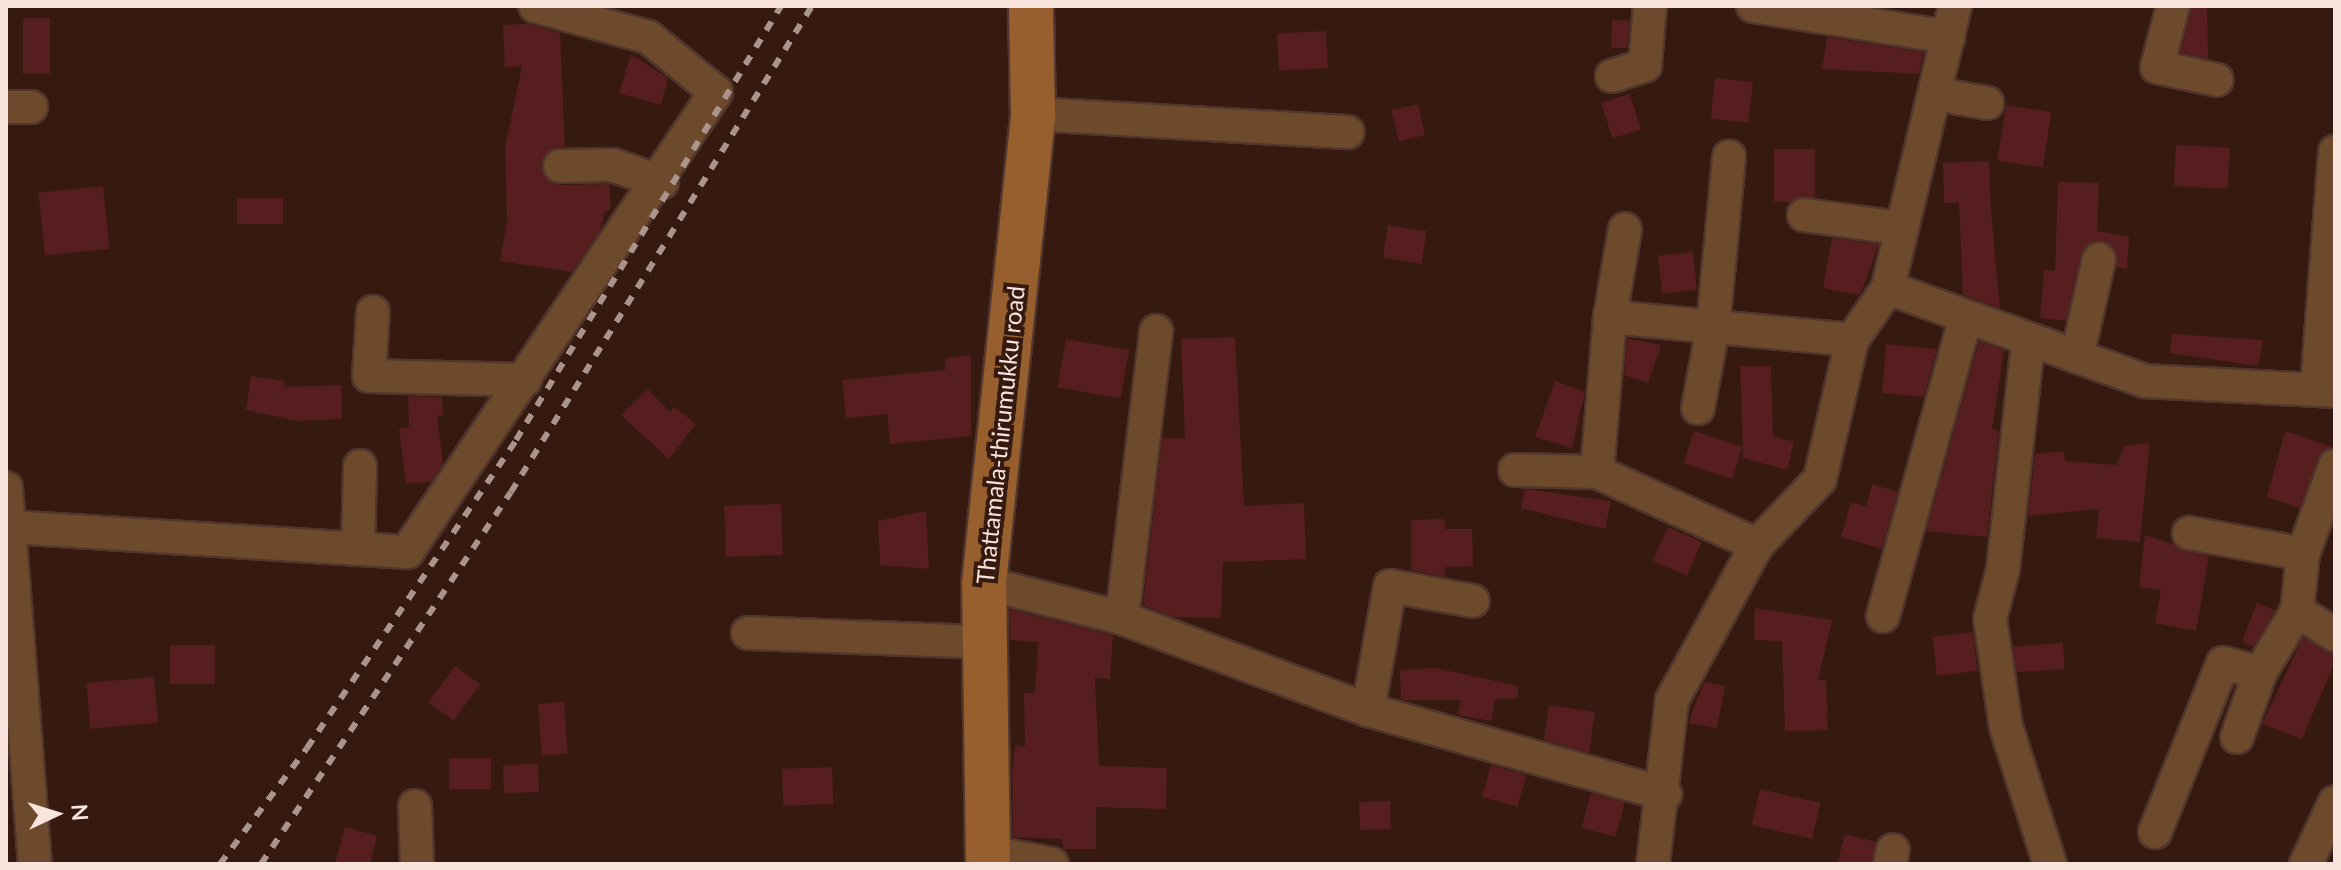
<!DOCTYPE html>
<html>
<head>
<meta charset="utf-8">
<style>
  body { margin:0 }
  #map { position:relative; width:2341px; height:870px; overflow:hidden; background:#361a10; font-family:Lato,sans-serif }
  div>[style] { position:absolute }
  .building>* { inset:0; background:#561e1e; transform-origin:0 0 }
  .roads { filter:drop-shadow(2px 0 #51362d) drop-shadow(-2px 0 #51362d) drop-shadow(0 2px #51362d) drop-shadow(0 -2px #51362d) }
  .street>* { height:32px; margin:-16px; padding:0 16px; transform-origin:16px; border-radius:16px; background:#6e4a2d }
  .secondary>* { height:44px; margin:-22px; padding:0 22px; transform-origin:22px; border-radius:22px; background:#975f2e }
  .rail>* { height:6px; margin-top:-3px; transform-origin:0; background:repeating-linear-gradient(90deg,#ab948c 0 10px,transparent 0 20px) }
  span { translate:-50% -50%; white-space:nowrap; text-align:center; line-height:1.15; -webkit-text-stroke:8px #361a10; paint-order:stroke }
  .street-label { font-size:24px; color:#f8e4dd }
  .frame { position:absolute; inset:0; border:8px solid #f8e4dd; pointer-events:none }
  .north { position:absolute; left:16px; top:774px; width:80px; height:80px; -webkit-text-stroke:6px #361a10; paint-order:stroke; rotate:86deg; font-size:22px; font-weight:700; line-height:32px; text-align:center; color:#f8e4dd }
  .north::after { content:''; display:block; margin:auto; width:28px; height:36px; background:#f8e4dd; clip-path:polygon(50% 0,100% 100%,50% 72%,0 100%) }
</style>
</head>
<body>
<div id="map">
  <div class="building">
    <div style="clip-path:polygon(2191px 6px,2207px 6px,2208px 59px,2180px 53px)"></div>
    <div style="left:23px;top:18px;width:27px;height:56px"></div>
    <div style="clip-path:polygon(1612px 20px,1630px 21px,1627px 48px,1611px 48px)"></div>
    <div style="clip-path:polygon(529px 24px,560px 33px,565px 147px,544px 156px,543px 175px,560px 185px,610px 184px,610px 211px,605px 211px,600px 231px,572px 272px,500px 261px,507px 221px,505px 148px,522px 66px,505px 67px,503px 25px)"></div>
    <div style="left:1326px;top:31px;width:37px;height:49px;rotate:87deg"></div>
    <div style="clip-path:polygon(1827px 37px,1924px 52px,1919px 74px,1822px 69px)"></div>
    <div style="clip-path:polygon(631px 54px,668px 78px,661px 105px,619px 93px)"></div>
    <div style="left:1715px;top:78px;width:38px;height:41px;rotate:6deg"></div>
    <div style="left:1630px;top:94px;width:37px;height:30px;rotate:73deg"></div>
    <div style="left:1418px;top:104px;width:32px;height:27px;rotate:77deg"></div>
    <div style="left:2006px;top:105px;width:46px;height:56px;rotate:9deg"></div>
    <div style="left:2176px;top:145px;width:54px;height:41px;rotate:3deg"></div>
    <div style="left:1774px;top:149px;width:41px;height:53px"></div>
    <div style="clip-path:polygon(1989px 161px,1991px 211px,2000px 308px,1963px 295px,1959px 203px,1944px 203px,1943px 163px)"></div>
    <div style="clip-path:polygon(2058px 182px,2099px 183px,2097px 231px,2129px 237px,2127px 269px,2117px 267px,2111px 245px,2094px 241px,2085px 247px,2066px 321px,2040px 318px,2044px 270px,2055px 271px)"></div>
    <div style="left:103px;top:186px;width:63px;height:65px;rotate:84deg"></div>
    <div style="left:283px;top:198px;width:26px;height:46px;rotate:90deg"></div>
    <div style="left:1388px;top:225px;width:39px;height:33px;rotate:9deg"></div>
    <div style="clip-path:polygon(1832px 238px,1879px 244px,1860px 295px,1823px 288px)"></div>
    <div style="left:1693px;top:252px;width:38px;height:35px;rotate:84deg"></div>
    <div style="clip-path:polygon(2172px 334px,2263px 340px,2258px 366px,2170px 353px)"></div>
    <div style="clip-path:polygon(1235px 337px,1244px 506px,1304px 503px,1306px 559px,1223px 562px,1221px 618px,1173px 617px,1143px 605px,1162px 438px,1185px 438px,1181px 339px)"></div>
    <div style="clip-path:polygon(1627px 338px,1661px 345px,1648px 383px,1624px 375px)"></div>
    <div style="left:1066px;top:339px;width:64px;height:49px;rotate:10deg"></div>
    <div style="clip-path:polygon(1979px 341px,2004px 350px,1992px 429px,1999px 430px,1987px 537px,1926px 531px)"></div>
    <div style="clip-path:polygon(1886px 344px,1937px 349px,1924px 397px,1882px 393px)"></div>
    <div style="clip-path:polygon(971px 355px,971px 436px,890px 444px,887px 414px,846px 418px,842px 380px,945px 370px,945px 358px)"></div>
    <div style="clip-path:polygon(1740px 366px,1771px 366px,1773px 436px,1794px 442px,1787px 470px,1743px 458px)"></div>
    <div style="clip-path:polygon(251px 376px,285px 381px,284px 387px,341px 385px,342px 419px,297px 421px,246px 410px)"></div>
    <div style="clip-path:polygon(1555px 381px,1585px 392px,1572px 448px,1535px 437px)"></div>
    <div style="clip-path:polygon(648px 389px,670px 412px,674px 407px,696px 424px,669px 459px,621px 415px)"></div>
    <div style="clip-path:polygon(408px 396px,442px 397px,443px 415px,437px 416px,443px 464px,432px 481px,406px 484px,399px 429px,409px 427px)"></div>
    <div style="left:1694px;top:431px;width:51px;height:34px;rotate:18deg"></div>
    <div style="clip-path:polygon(2285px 431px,2332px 447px,2318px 459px,2300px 508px,2267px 497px)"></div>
    <div style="clip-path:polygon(2150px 443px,2140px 542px,2096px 538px,2099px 509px,2028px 516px,2035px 454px,2064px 451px,2065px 461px,2117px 465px,2124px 446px)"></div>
    <div style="clip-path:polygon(1872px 484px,1898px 492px,1882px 549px,1841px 537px,1851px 502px,1866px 507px)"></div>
    <div style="clip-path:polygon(1525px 489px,1611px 501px,1605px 529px,1521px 508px)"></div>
    <div style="left:781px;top:504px;width:51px;height:57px;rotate:88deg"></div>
    <div style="clip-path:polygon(926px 511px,929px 569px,880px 565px,878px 521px)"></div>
    <div style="clip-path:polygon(1445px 519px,1445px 529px,1472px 529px,1473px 566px,1445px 567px,1445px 577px,1411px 570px,1411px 520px)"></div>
    <div style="left:1668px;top:527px;width:37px;height:37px;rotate:24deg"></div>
    <div style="clip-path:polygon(2145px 535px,2209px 556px,2196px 631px,2155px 623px,2161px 590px,2139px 587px)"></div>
    <div style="clip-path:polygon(2257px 603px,2275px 610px,2254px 647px,2242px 642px)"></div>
    <div style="clip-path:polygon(1755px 608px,1832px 620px,1818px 680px,1826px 680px,1828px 730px,1785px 731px,1782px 641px,1754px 640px)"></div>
    <div style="clip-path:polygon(1009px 609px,1113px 635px,1110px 679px,1095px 678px,1099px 766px,1167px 768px,1166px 809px,1096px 807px,1096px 849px,1064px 849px,1061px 839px,1013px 837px,1012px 772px,1015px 745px,1025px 747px,1024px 693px,1035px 693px,1038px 642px,1010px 640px)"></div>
    <div style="left:1973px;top:632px;width:39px;height:41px;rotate:83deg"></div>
    <div style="clip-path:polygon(2303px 637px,2335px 654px,2335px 662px,2302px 739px,2262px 724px)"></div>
    <div style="left:2063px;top:643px;width:26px;height:50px;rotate:86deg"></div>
    <div style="left:170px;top:645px;width:45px;height:39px"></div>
    <div style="left:455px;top:666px;width:31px;height:45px;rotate:36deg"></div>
    <div style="clip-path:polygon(1436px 668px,1518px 686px,1518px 698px,1495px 699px,1491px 721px,1458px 715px,1461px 700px,1401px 700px,1400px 670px)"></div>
    <div style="left:154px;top:677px;width:46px;height:68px;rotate:85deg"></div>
    <div style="clip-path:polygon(1704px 682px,1725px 686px,1717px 728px,1688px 723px)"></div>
    <div style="left:564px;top:702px;width:52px;height:26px;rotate:86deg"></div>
    <div style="clip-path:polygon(1549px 705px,1595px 712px,1589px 753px,1544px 740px)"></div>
    <div style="left:491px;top:758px;width:31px;height:42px;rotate:90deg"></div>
    <div style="left:538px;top:764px;width:28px;height:35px;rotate:88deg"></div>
    <div style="left:1491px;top:765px;width:37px;height:33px;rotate:16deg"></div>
    <div style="left:832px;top:767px;width:37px;height:50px;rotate:88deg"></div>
    <div style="left:1760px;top:789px;width:62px;height:37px;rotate:13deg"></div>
    <div style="left:1591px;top:793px;width:35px;height:36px;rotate:15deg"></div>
    <div style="left:1390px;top:801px;width:28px;height:31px;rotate:88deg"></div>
    <div style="clip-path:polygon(345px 827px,377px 836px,370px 864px,335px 864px)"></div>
    <div style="clip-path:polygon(1845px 834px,1877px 842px,1872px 864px,1837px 864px)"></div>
  </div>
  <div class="roads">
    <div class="street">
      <div style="left:1753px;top:6px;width:198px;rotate:9deg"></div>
      <div style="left:1955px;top:6px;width:290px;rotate:103.4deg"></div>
      <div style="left:1888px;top:288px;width:273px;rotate:19.9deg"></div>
      <div style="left:2145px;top:381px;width:190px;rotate:3deg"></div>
      <div style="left:2173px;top:6px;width:63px;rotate:104.7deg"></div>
      <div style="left:2157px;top:67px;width:61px;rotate:12.2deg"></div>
      <div style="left:1612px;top:76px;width:35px;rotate:-18deg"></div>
      <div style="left:1645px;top:65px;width:59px;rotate:-85.2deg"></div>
      <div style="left:1935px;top:94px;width:53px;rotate:9.8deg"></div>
      <div style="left:6px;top:107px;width:25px"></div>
      <div style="left:1033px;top:114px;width:315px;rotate:3.3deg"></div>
      <div style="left:560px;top:166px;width:52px;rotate:-1.1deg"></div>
      <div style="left:612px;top:165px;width:53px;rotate:18.8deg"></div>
      <div style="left:1804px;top:215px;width:96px;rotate:7.8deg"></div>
      <div style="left:373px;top:312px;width:64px;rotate:93.6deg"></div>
      <div style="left:369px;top:376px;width:156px;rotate:1.5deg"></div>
      <div style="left:1610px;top:317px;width:89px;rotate:-80.3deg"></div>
      <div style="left:2028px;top:343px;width:227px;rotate:96.3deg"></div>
      <div style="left:2003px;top:569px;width:52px;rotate:104.6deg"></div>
      <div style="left:1990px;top:619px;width:109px;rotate:81.6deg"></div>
      <div style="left:2006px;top:727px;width:144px;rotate:72.2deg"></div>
      <div style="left:2077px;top:357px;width:100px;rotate:-77.3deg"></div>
      <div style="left:2317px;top:387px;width:236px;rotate:-85.6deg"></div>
      <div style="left:1698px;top:408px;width:82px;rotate:-79.5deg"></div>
      <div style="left:1713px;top:327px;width:171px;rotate:-84.6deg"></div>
      <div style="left:1515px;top:470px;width:82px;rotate:1.4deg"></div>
      <div style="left:6px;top:488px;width:377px;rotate:85.6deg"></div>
      <div style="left:11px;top:527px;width:397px;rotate:3.6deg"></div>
      <div style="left:407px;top:552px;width:554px;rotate:-56.11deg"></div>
      <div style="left:716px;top:92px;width:87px;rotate:-141deg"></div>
      <div style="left:648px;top:37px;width:117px;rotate:-164.7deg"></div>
      <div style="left:2189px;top:533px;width:116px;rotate:10.4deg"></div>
      <div style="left:1757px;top:545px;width:176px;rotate:-155.5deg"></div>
      <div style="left:1597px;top:472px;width:156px;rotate:-85.2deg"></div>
      <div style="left:1610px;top:317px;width:243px;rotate:5.4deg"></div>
      <div style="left:358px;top:549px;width:83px;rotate:-88.6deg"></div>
      <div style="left:984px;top:583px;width:142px;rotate:14.2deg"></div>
      <div style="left:1122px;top:618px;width:263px;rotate:20.5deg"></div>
      <div style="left:1368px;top:710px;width:309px;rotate:15.8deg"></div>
      <div style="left:2297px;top:611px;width:45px;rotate:32.3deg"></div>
      <div style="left:1883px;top:616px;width:310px;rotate:-74.5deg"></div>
      <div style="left:1122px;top:618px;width:289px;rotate:-83.2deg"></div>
      <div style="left:748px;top:633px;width:235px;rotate:2.2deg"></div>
      <div style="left:1368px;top:710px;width:126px;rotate:-79.9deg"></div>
      <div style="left:1390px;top:586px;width:84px;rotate:10.2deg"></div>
      <div style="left:2237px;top:737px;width:68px;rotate:-70.2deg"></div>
      <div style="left:2260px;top:673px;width:72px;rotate:-59.2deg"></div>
      <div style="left:2297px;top:611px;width:57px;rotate:-84deg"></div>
      <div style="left:2303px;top:554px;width:94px;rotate:-70deg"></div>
      <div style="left:415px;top:806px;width:58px;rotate:88deg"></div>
      <div style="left:2155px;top:832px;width:182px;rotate:-68.1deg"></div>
      <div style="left:2223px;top:663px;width:38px;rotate:15deg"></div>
      <div style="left:989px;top:852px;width:64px;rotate:10.8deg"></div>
      <div style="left:1653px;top:864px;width:165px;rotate:-83.4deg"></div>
      <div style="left:1672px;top:700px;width:177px;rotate:-61.3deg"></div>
      <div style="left:1757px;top:545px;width:91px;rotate:-46.3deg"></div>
      <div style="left:1820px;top:479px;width:143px;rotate:-77deg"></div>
      <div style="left:1852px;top:340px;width:63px;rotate:-55.3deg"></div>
      <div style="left:1890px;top:864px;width:14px;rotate:-78deg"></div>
      <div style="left:2306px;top:864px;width:68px;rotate:-64.9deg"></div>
    </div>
    <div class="secondary">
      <div style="left:988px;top:864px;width:281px;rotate:-90.8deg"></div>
      <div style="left:984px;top:583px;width:472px;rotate:-84deg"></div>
      <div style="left:1033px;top:114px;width:108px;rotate:-91.1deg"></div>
    </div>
  </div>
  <div class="rail">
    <div style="left:220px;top:864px;width:145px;rotate:-53.1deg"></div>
    <div style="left:307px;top:748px;width:372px;rotate:-55.8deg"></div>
    <div style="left:516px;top:440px;width:509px;rotate:-58.59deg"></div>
    <div style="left:261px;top:864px;width:448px;rotate:-56.1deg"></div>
    <div style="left:511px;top:492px;width:572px;rotate:-58.23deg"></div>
  </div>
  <div class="street-label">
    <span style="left:1000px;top:435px;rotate:-84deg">Thattamala-thirumukku road</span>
  </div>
  <div class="frame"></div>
  <div class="north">N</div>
</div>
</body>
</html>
